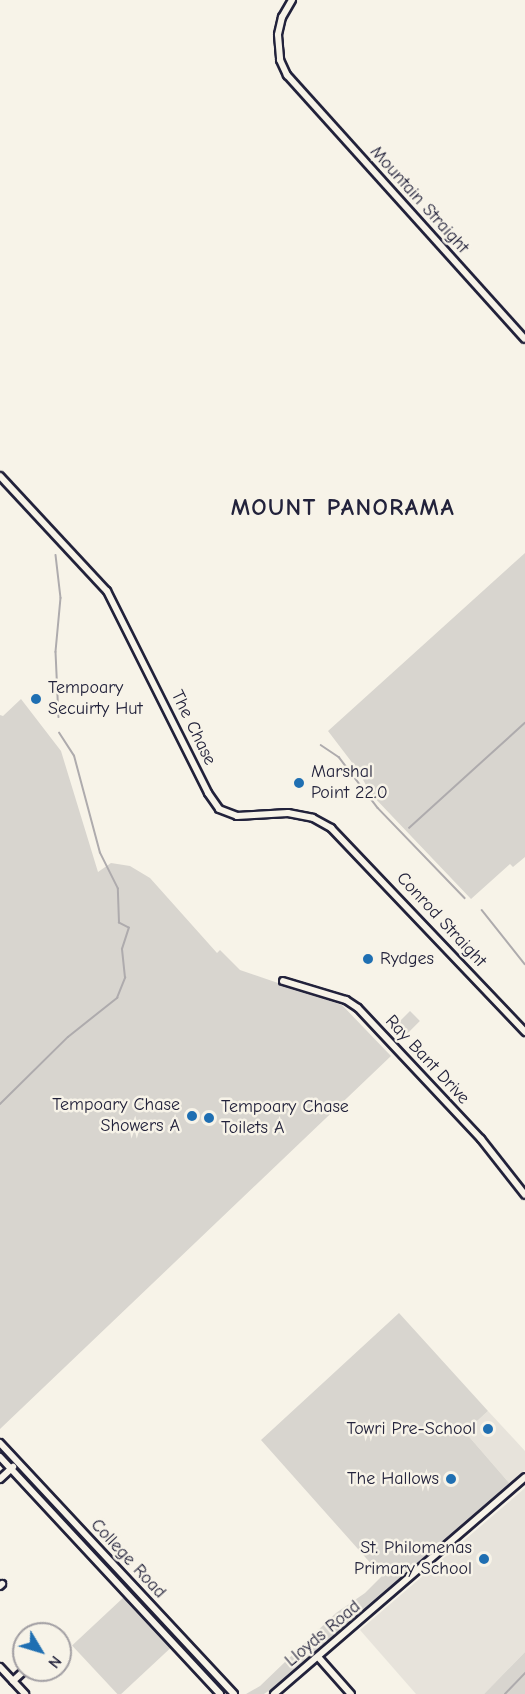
<!DOCTYPE html>
<html>
<head>
<meta charset="utf-8">
<style>
  body { margin:0 }
  #map { position:relative; width:525px; height:1694px; overflow:hidden; background:#f7f3e8; font-family:"Comic Neue",sans-serif }
  div>[style] { position:absolute }
  .built>* { inset:0; background:#e7e3db }
  .green>* { inset:0; background:#d8d5cf; transform-origin:0 0 }
  .stream>* { height:1.5px; margin:-0.75px; padding:0 0.75px; transform-origin:0.75px; border-radius:0.75px; background:#aeabad }
  .roads { filter:drop-shadow(2px 0 #22223b) drop-shadow(-2px 0 #22223b) drop-shadow(0 2px #22223b) drop-shadow(0 -2px #22223b) }
  .minor>* { height:6px; margin:-3px; padding:0 3px; transform-origin:3px; border-radius:3px; background:#f7f3e8 }
  .dots>* { width:16px; height:16px; translate:-50% -50%; box-sizing:border-box; border:3px solid #f7f3e8; border-radius:50% }
  span { translate:-50% -50%; white-space:nowrap; text-align:center; line-height:1.15; -webkit-text-stroke:5px #f7f3e8; paint-order:stroke }
  .street-label { font-size:18px; color:#22223b }
  .poi-label { font-size:18px; color:#22223b }
  .left { translate:0 -50%; text-align:left }
  .right { translate:-100% -50%; text-align:right }
  .district-label { font-size:24px; color:#22223b; font-weight:700; letter-spacing:1.5px }
  .north { position:absolute; left:12px; top:1622px; width:60px; height:60px; box-sizing:border-box; background:#f7f3e8; border:2px solid #a29fa3; border-radius:50%; rotate:128deg; font-size:16px; font-weight:700; line-height:24px; text-align:center; color:#22223b }
  .north::after { content:''; display:block; margin:auto; width:21px; height:27px; background:#1f6fb2; clip-path:polygon(50% 0,100% 100%,50% 72%,0 100%) }
</style>
</head>
<body>
<div id="map">
  <div class="built">
    <div style="clip-path:polygon(488px 1411px,525px 1451px,525px 1470px,510px 1484px,465px 1432px)"></div>
    <div style="clip-path:polygon(525px 1488px,525px 1652px,484px 1694px,416px 1694px,360px 1630px)"></div>
  </div>
  <div class="green">
    <div style="clip-path:polygon(525px 553px,525px 857px,513px 867px,510px 864px,471px 899px,371px 794px,357px 769px,328px 731px)"></div>
    <div style="clip-path:polygon(21px 699px,61px 751px,98px 872px,111px 863px,130px 866px,150px 878px,217px 953px,220px 950px,240px 970px,342px 1005px,391px 1056px,0 1429px,0 715px,3px 716px)"></div>
    <div style="left:410px;top:1011px;width:14px;height:27px;rotate:45deg"></div>
    <div style="clip-path:polygon(399px 1313px,488px 1411px,465px 1432px,510px 1484px,393px 1588px,276px 1686px,264px 1694px,246px 1694px,260px 1686px,336px 1613px,365px 1593px,382px 1576px,261px 1440px)"></div>
    <div style="left:124px;top:1597px;width:69px;height:71px;rotate:47deg"></div>
    <div style="clip-path:polygon(525px 1652px,525px 1694px,484px 1694px)"></div>
  </div>
  <div class="stream">
    <div style="left:56px;top:555px;width:43px;rotate:83.4deg"></div>
    <div style="left:61px;top:598px;width:54px;rotate:95.3deg"></div>
    <div style="left:56px;top:652px;width:65px;rotate:87.4deg"></div>
    <div style="left:321px;top:745px;width:22px;rotate:34deg"></div>
    <div style="left:339px;top:757px;width:64px;rotate:52.6deg"></div>
    <div style="left:378px;top:808px;width:125px;rotate:46deg"></div>
    <div style="left:409px;top:828px;width:156px;rotate:-42.2deg"></div>
    <div style="left:482px;top:910px;width:69px;rotate:51.5deg"></div>
    <div style="left:0;top:1104px;width:95px;rotate:-44.6deg"></div>
    <div style="left:68px;top:1037px;width:63px;rotate:-38.5deg"></div>
    <div style="left:117px;top:998px;width:22px;rotate:-68deg"></div>
    <div style="left:125px;top:978px;width:29px;rotate:-96deg"></div>
    <div style="left:122px;top:949px;width:22px;rotate:-72deg"></div>
    <div style="left:129px;top:928px;width:11px;rotate:-153deg"></div>
    <div style="left:119px;top:923px;width:34px;rotate:-92deg"></div>
    <div style="left:118px;top:889px;width:40px;rotate:-116.6deg"></div>
    <div style="left:100px;top:853px;width:100px;rotate:-105deg"></div>
    <div style="left:74px;top:756px;width:27px;rotate:-123deg"></div>
    <div style="left:505px;top:1694px;width:29px;rotate:-46deg"></div>
  </div>
  <div class="roads">
    <div class="minor">
      <div style="left:292px;top:0;width:20px;rotate:120deg"></div>
      <div style="left:282px;top:17px;width:18px;rotate:103deg"></div>
      <div style="left:278px;top:35px;width:25px;rotate:85deg"></div>
      <div style="left:280px;top:60px;width:17px;rotate:65deg"></div>
      <div style="left:287px;top:75px;width:355px;rotate:48deg"></div>
      <div style="left:0;top:476px;width:157px;rotate:47.1deg"></div>
      <div style="left:107px;top:591px;width:226px;rotate:63.4deg"></div>
      <div style="left:208px;top:793px;width:19px;rotate:55deg"></div>
      <div style="left:219px;top:809px;width:19px;rotate:21deg"></div>
      <div style="left:237px;top:816px;width:51px;rotate:-3.4deg"></div>
      <div style="left:288px;top:813px;width:25px;rotate:11deg"></div>
      <div style="left:313px;top:818px;width:21px;rotate:29deg"></div>
      <div style="left:331px;top:828px;width:282px;rotate:46.4deg"></div>
      <div style="left:283px;top:981px;width:66px;rotate:16.8deg"></div>
      <div style="left:346px;top:1000px;width:14px;rotate:34deg"></div>
      <div style="left:358px;top:1008px;width:180px;rotate:46.8deg"></div>
      <div style="left:481px;top:1139px;width:71px;rotate:51.8deg"></div>
      <div style="left:0;top:1443px;width:343px;rotate:47deg"></div>
      <div style="left:0;top:1457px;width:323px;rotate:47.1deg"></div>
      <div style="left:0;top:1479px;width:18px;rotate:-43deg"></div>
      <div style="left:0;top:1586px;width:3px;rotate:-45deg"></div>
      <div style="left:319px;top:1658px;width:48px;rotate:48.4deg"></div>
      <div style="left:0;top:1667px;width:37px;rotate:47deg"></div>
      <div style="left:13px;top:1681px;width:16px;rotate:-43deg"></div>
      <div style="left:274px;top:1694px;width:332px;rotate:-40.8deg"></div>
    </div>
  </div>
  <div class="dots">
    <div style="left:36px;top:699px;background:#1f6fb2"></div>
    <div style="left:299px;top:783px;background:#1f6fb2"></div>
    <div style="left:368px;top:959px;background:#1f6fb2"></div>
    <div style="left:192px;top:1116px;background:#1f6fb2"></div>
    <div style="left:209px;top:1118px;background:#1f6fb2"></div>
    <div style="left:488px;top:1429px;background:#1f6fb2"></div>
    <div style="left:451px;top:1479px;background:#1f6fb2"></div>
    <div style="left:484px;top:1559px;background:#1f6fb2"></div>
  </div>
  <div class="street-label">
    <span style="left:419px;top:200px;rotate:48deg">Mountain Straight</span>
    <span style="left:193px;top:728px;rotate:64deg">The Chase</span>
    <span style="left:441px;top:920px;rotate:47deg">Conrod Straight</span>
    <span style="left:427px;top:1060px;rotate:47deg">Ray Bant Drive</span>
    <span style="left:128px;top:1559px;rotate:47deg">College Road</span>
    <span style="left:323px;top:1634px;rotate:-40deg">Lloyds Road</span>
  </div>
  <div class="poi-label">
    <span class="left" style="left:48px;top:699px">Tempoary<br>Secuirty Hut</span>
    <span class="left" style="left:311px;top:783px">Marshal<br>Point 22.0</span>
    <span class="left" style="left:380px;top:959px">Rydges</span>
    <span class="right" style="left:180px;top:1116px">Tempoary Chase<br>Showers A</span>
    <span class="left" style="left:221px;top:1118px">Tempoary Chase<br>Toilets A</span>
    <span class="right" style="left:476px;top:1429px">Towri Pre-School</span>
    <span class="right" style="left:439px;top:1479px">The Hallows</span>
    <span class="right" style="left:472px;top:1559px">St. Philomenas<br>Primary School</span>
  </div>
  <div class="district-label">
    <span style="left:343px;top:508px">MOUNT PANORAMA</span>
  </div>
  <div class="north">N</div>
</div>
</body>
</html>
